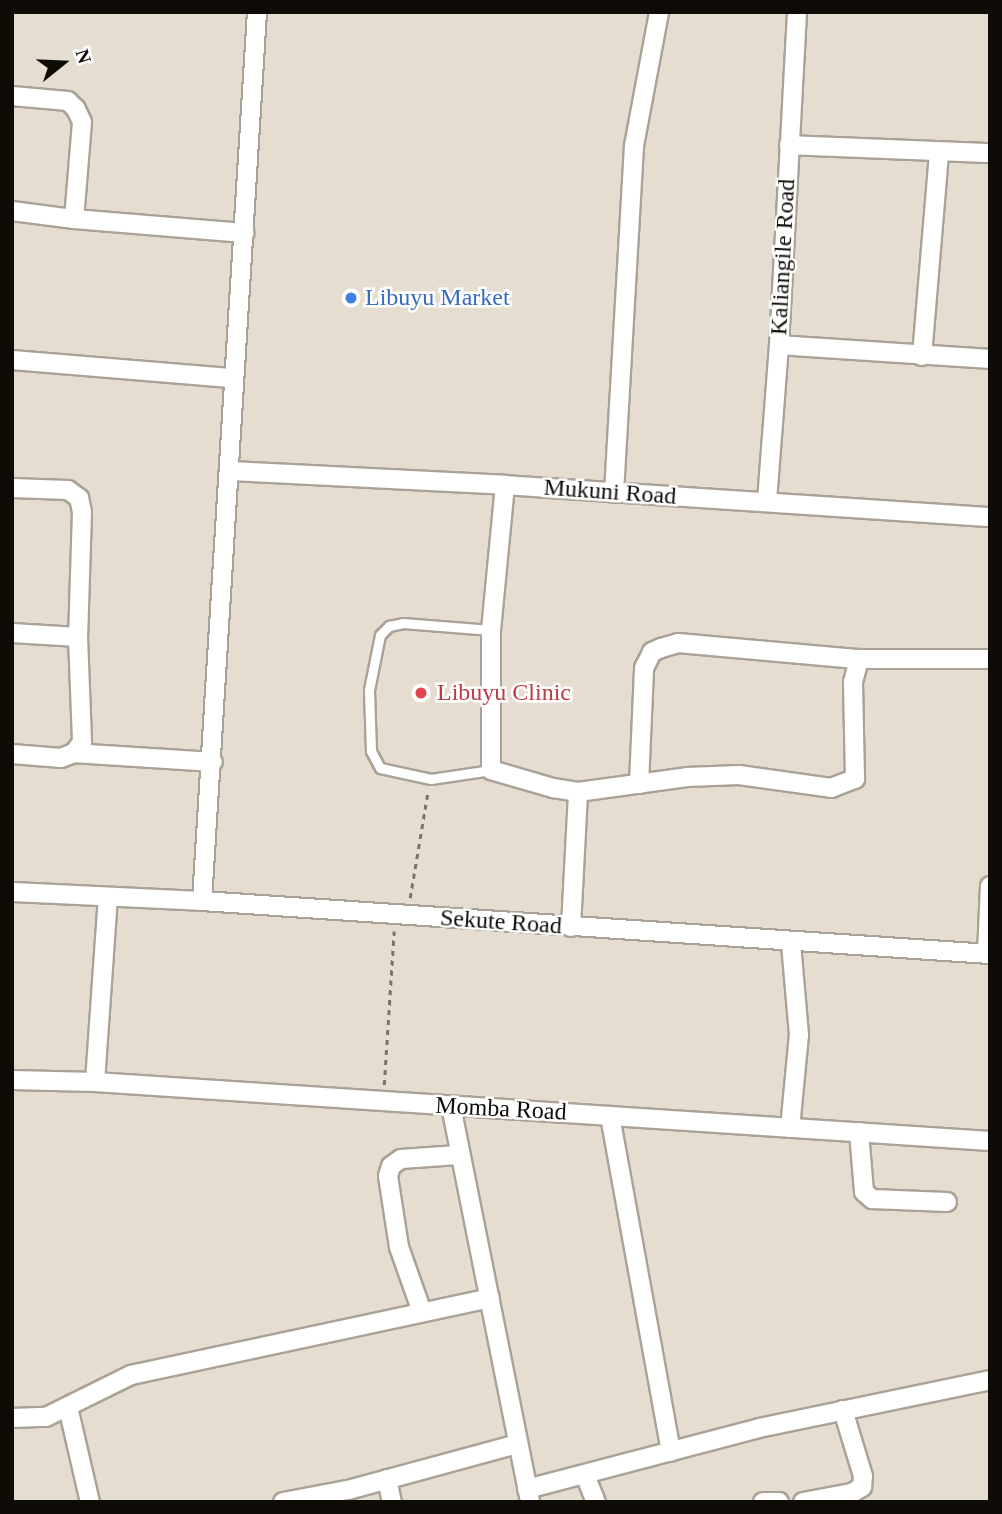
<!DOCTYPE html>
<html>
<head>
<meta charset="utf-8">
<style>
  body { margin:0 }
  #map { position:relative; width:1002px; height:1514px; overflow:hidden; background:#e6ddd1; font-family:"Times New Roman",serif }
  div>[style] { position:absolute }
  .path>* { height:2.5px; margin-top:-1.25px; transform-origin:0; background:repeating-linear-gradient(90deg,#79736b 0 5px,transparent 0 10px) }
  .roads { filter:drop-shadow(2px 0 #aba297) drop-shadow(-2px 0 #aba297) drop-shadow(0 2px #aba297) drop-shadow(0 -2px #aba297) }
  .service>* { height:9px; margin:-4.5px; padding:0 4.5px; transform-origin:4.5px; border-radius:4.5px; background:#fff }
  .minor>* { height:18px; margin:-9px; padding:0 9px; transform-origin:9px; border-radius:9px; background:#fff }
  .dots>* { width:19px; height:19px; translate:-50% -50%; box-sizing:border-box; border:4px solid #fff; border-radius:50% }
  span { translate:-50% -50%; white-space:nowrap; text-align:center; line-height:1.15; -webkit-text-stroke:5px #fff; paint-order:stroke }
  .street-label { font-size:24px; color:#0f0c08 }
  .shop-label { font-size:24px; color:#366cbe }
  .left { translate:0 -50%; text-align:left }
  .health-label { font-size:24px; color:#be3a42 }
  .frame { position:absolute; inset:0; border:14px solid #0f0c08; pointer-events:none }
  .north { position:absolute; left:28px; top:28px; width:70px; height:70px; -webkit-text-stroke:5px #fff; paint-order:stroke; rotate:72deg; font-size:19px; font-weight:700; line-height:28px; text-align:center; color:#0f0c08 }
  .north::after { content:''; display:block; margin:auto; width:24px; height:32px; background:#0f0c08; clip-path:polygon(50% 0,100% 100%,50% 72%,0 100%) }
</style>
</head>
<body>
<div id="map">
  <div class="path">
    <div style="left:410px;top:898px;width:109px;rotate:-80.5deg"></div>
    <div style="left:384px;top:1085px;width:154px;rotate:-86.3deg"></div>
  </div>
  <div class="roads">
    <div class="service">
      <div style="left:491px;top:770px;width:61px;rotate:171.5deg"></div>
      <div style="left:431px;top:779px;width:52px;rotate:-167.8deg"></div>
      <div style="left:380px;top:768px;width:19px;rotate:-118deg"></div>
      <div style="left:371px;top:751px;width:61px;rotate:-91.9deg"></div>
      <div style="left:369px;top:690px;width:56px;rotate:-78.7deg"></div>
      <div style="left:380px;top:635px;width:13px;rotate:-45deg"></div>
      <div style="left:389px;top:626px;width:14px;rotate:-12deg"></div>
      <div style="left:403px;top:623px;width:88px;rotate:4.5deg"></div>
    </div>
    <div class="minor">
      <div style="left:12px;top:96px;width:56px;rotate:5.1deg"></div>
      <div style="left:68px;top:101px;width:11px;rotate:45deg"></div>
      <div style="left:76px;top:109px;width:14px;rotate:65deg"></div>
      <div style="left:82px;top:122px;width:97px;rotate:94.7deg"></div>
      <div style="left:789px;top:145px;width:201px;rotate:2.3deg"></div>
      <div style="left:12px;top:211px;width:63px;rotate:7.4deg"></div>
      <div style="left:74px;top:219px;width:171px;rotate:4.7deg"></div>
      <div style="left:779px;top:345px;width:211px;rotate:3.8deg"></div>
      <div style="left:922px;top:356px;width:205px;rotate:-85.2deg"></div>
      <div style="left:12px;top:360px;width:222px;rotate:4.7deg"></div>
      <div style="left:231px;top:471px;width:274px;rotate:2.9deg"></div>
      <div style="left:505px;top:485px;width:486px;rotate:3.8deg"></div>
      <div style="left:505px;top:485px;width:146px;rotate:95.5deg"></div>
      <div style="left:491px;top:630px;width:140px;rotate:90deg"></div>
      <div style="left:491px;top:770px;width:65px;rotate:16.2deg"></div>
      <div style="left:553px;top:788px;width:25px;rotate:9deg"></div>
      <div style="left:578px;top:792px;width:110px;rotate:-7.8deg"></div>
      <div style="left:687px;top:777px;width:52px;rotate:-2.2deg"></div>
      <div style="left:739px;top:775px;width:93px;rotate:8deg"></div>
      <div style="left:831px;top:788px;width:26px;rotate:-21deg"></div>
      <div style="left:855px;top:779px;width:97px;rotate:-91.2deg"></div>
      <div style="left:853px;top:682px;width:24px;rotate:-75deg"></div>
      <div style="left:12px;top:488px;width:56px;rotate:2deg"></div>
      <div style="left:68px;top:490px;width:14px;rotate:36deg"></div>
      <div style="left:79px;top:498px;width:14px;rotate:78deg"></div>
      <div style="left:82px;top:512px;width:125px;rotate:91.8deg"></div>
      <div style="left:78px;top:637px;width:105px;rotate:87.8deg"></div>
      <div style="left:82px;top:742px;width:14px;rotate:126deg"></div>
      <div style="left:74px;top:753px;width:14px;rotate:159deg"></div>
      <div style="left:61px;top:758px;width:49px;rotate:-175.3deg"></div>
      <div style="left:614px;top:493px;width:348px;rotate:-86.7deg"></div>
      <div style="left:634px;top:146px;width:136px;rotate:-79.4deg"></div>
      <div style="left:767px;top:501px;width:156px;rotate:-85.6deg"></div>
      <div style="left:779px;top:345px;width:333px;rotate:-86.9deg"></div>
      <div style="left:12px;top:633px;width:66px;rotate:3.5deg"></div>
      <div style="left:74px;top:753px;width:139px;rotate:3.7deg"></div>
      <div style="left:639px;top:784px;width:116px;rotate:-87.5deg"></div>
      <div style="left:644px;top:668px;width:18px;rotate:-63deg"></div>
      <div style="left:652px;top:652px;width:10px;rotate:-24deg"></div>
      <div style="left:661px;top:648px;width:18px;rotate:-16deg"></div>
      <div style="left:678px;top:643px;width:182px;rotate:5.1deg"></div>
      <div style="left:859px;top:659px;width:131px"></div>
      <div style="left:12px;top:892px;width:190px;rotate:2.7deg"></div>
      <div style="left:202px;top:901px;width:790px;rotate:3.85deg"></div>
      <div style="left:202px;top:901px;width:891px;rotate:-86.46deg"></div>
      <div style="left:571px;top:927px;width:135px;rotate:-87deg"></div>
      <div style="left:987px;top:954px;width:68px;rotate:-87.5deg"></div>
      <div style="left:12px;top:1080px;width:83px;rotate:1.4deg"></div>
      <div style="left:95px;top:1082px;width:897px;rotate:3.77deg"></div>
      <div style="left:95px;top:1082px;width:185px;rotate:-86deg"></div>
      <div style="left:451px;top:1106px;width:404px;rotate:78.7deg"></div>
      <div style="left:610px;top:1116px;width:341px;rotate:79.7deg"></div>
      <div style="left:790px;top:1128px;width:93px;rotate:-84.5deg"></div>
      <div style="left:799px;top:1035px;width:92px;rotate:-95deg"></div>
      <div style="left:859px;top:1132px;width:60px;rotate:85.2deg"></div>
      <div style="left:864px;top:1192px;width:11px;rotate:41deg"></div>
      <div style="left:872px;top:1199px;width:75px;rotate:2.3deg"></div>
      <div style="left:422px;top:1312px;width:69px;rotate:-109.5deg"></div>
      <div style="left:399px;top:1247px;width:72px;rotate:-98.8deg"></div>
      <div style="left:388px;top:1176px;width:10px;rotate:-73deg"></div>
      <div style="left:391px;top:1166px;width:12px;rotate:-35deg"></div>
      <div style="left:401px;top:1159px;width:57px;rotate:-4deg"></div>
      <div style="left:68px;top:1407px;width:98px;rotate:77deg"></div>
      <div style="left:12px;top:1418px;width:34px;rotate:-2deg"></div>
      <div style="left:46px;top:1417px;width:95px;rotate:-26.3deg"></div>
      <div style="left:131px;top:1375px;width:367px;rotate:-12.1deg"></div>
      <div style="left:585px;top:1475px;width:29px;rotate:68deg"></div>
      <div style="left:387px;top:1479px;width:24px;rotate:78deg"></div>
      <div style="left:527px;top:1489px;width:240px;rotate:-14.7deg"></div>
      <div style="left:759px;top:1428px;width:236px;rotate:-11.7deg"></div>
      <div style="left:283px;top:1502px;width:66px;rotate:-10.5deg"></div>
      <div style="left:348px;top:1490px;width:175px;rotate:-15.2deg"></div>
      <div style="left:763px;top:1502px;width:16px"></div>
      <div style="left:803px;top:1502px;width:50px;rotate:-10.4deg"></div>
      <div style="left:852px;top:1493px;width:12px;rotate:-31deg"></div>
      <div style="left:862px;top:1487px;width:11px;rotate:-85deg"></div>
      <div style="left:863px;top:1476px;width:69px;rotate:-106.9deg"></div>
    </div>
  </div>
  <div class="dots">
    <div style="left:351px;top:298px;background:#3f7fe0"></div>
    <div style="left:421px;top:693px;background:#e0444e"></div>
  </div>
  <div class="street-label">
    <span style="left:783px;top:257px;rotate:-87deg">Kaliangile Road</span>
    <span style="left:610px;top:492px;rotate:4deg">Mukuni Road</span>
    <span style="left:501px;top:922px;rotate:4deg">Sekute Road</span>
    <span style="left:501px;top:1109px;rotate:3deg">Momba Road</span>
  </div>
  <div class="shop-label">
    <span class="left" style="left:365px;top:298px">Libuyu Market</span>
  </div>
  <div class="health-label">
    <span class="left" style="left:437px;top:693px">Libuyu Clinic</span>
  </div>
  <div class="frame"></div>
  <div class="north">N</div>
</div>
</body>
</html>
